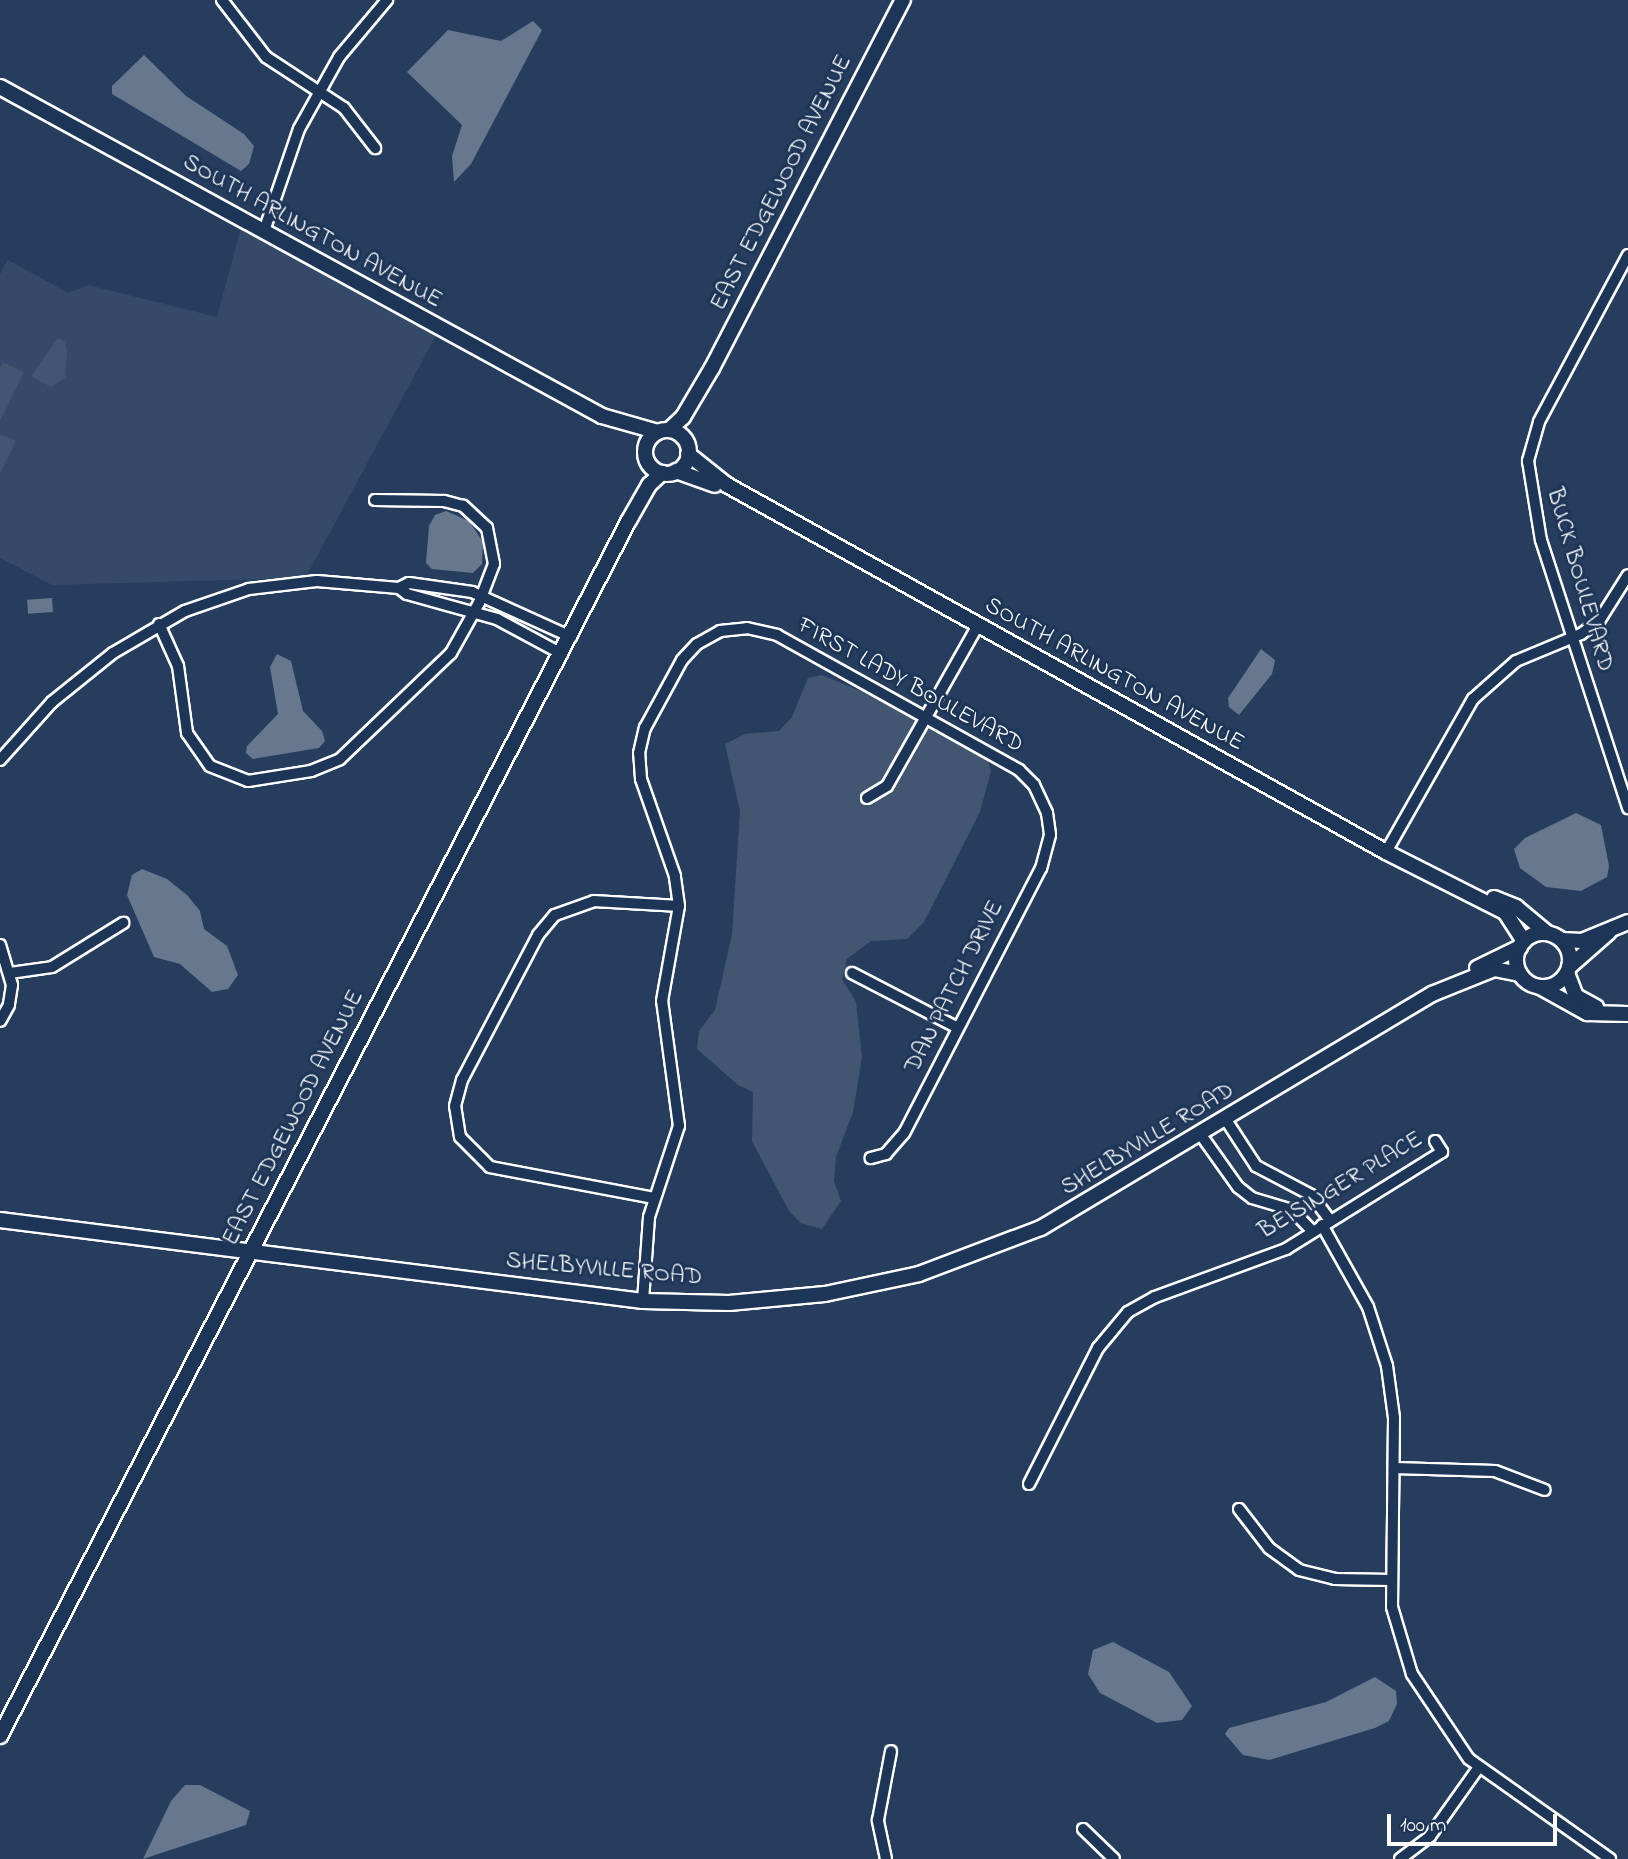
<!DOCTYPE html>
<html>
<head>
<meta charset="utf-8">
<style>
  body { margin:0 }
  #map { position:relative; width:1628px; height:1859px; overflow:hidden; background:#263d5e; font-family:"Indie Flower",sans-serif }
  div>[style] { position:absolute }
  .built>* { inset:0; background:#344a68 }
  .green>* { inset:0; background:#425672 }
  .water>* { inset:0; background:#67788e; transform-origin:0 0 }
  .roads { filter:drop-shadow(2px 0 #fff) drop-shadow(-2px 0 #fff) drop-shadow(0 2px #fff) drop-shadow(0 -2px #fff) }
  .minor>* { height:10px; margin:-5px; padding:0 5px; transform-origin:5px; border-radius:5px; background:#1d3557 }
  .major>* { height:14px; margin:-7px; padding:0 7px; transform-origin:7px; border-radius:7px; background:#1d3557 }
  .major>.ring { margin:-7px; padding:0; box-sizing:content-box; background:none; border:14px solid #1d3557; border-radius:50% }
  span { translate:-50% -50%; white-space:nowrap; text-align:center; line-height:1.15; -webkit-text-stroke:6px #1d3557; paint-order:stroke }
  .street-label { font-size:24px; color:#fff }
  .scale { position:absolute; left:1387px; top:1814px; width:170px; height:32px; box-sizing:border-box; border:4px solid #fff; border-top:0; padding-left:9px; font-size:21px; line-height:24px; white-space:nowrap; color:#fff; -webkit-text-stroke:5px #1d3557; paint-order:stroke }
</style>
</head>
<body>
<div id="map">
  <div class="built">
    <div style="clip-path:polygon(243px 220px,440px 328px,308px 573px,301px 578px,52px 585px,0 558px,0 274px,8px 260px,68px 293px,88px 285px,217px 317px)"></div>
  </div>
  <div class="green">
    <div style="clip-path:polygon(58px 338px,65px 342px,67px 352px,65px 378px,51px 387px,31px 376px)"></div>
    <div style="clip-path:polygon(3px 362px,24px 372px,0 421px,0 368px)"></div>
    <div style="clip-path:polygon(0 434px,16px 441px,0 473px)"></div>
    <div style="clip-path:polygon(822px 675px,926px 718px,985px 750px,991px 771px,980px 812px,924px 922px,907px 939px,871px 941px,847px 959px,842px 979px,856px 1002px,862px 1057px,853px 1112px,836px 1157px,834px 1181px,841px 1201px,822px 1229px,801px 1223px,789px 1211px,752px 1141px,753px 1092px,738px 1085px,697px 1049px,699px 1031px,715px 1010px,732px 934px,740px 811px,725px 744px,745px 734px,779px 731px,792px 717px,808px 678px)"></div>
  </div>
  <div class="water">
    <div style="clip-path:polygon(533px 21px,542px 30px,471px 164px,454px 182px,452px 156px,462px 125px,407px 72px,448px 30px,501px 41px)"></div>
    <div style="clip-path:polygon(144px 55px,186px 96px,244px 134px,254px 146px,249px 164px,241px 171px,112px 94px,112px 86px)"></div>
    <div style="clip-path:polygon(446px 511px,469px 521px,483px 542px,482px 564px,473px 573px,432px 569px,426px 563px,429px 526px,435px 515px)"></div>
    <div style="left:52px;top:598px;width:14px;height:25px;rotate:86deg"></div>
    <div style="clip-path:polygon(1261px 649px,1275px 660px,1272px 674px,1239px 715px,1229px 707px,1228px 698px)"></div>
    <div style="clip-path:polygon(277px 654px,291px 661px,303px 711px,322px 731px,325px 741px,319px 748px,253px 759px,246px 753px,247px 746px,278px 714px,270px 667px)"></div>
    <div style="clip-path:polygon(1576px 813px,1601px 825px,1609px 866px,1607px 877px,1581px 891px,1546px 887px,1520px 868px,1514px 849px,1525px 838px)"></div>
    <div style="clip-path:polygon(142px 869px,167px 879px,187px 895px,200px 911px,204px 929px,227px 946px,238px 975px,228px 989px,212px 992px,180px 964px,154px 957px,127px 895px,132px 875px)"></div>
    <div style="clip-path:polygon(1113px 1642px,1169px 1672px,1192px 1706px,1182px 1720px,1157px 1723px,1100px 1693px,1088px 1674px,1093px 1650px)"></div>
    <div style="clip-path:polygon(1375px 1677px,1396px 1691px,1397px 1704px,1389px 1721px,1375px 1728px,1269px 1760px,1243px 1755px,1225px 1734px,1229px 1728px,1326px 1702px)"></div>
    <div style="clip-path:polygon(185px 1785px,200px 1785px,250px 1811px,246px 1825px,143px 1859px,171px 1801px)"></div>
  </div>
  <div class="roads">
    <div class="minor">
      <div style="left:222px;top:0;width:72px;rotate:52.3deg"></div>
      <div style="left:266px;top:57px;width:93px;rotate:33.2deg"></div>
      <div style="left:344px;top:108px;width:51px;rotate:52.2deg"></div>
      <div style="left:264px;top:231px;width:108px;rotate:-71.1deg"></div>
      <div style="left:299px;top:129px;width:82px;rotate:-60.9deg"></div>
      <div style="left:339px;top:57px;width:75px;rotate:-49.9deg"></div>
      <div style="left:1628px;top:255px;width:189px;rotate:118.1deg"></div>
      <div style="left:1539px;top:422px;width:41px;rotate:105.8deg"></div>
      <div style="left:1528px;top:461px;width:80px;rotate:80.7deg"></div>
      <div style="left:1541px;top:540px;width:282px;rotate:72deg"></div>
      <div style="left:399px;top:588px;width:11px;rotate:-27deg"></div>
      <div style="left:409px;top:583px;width:64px;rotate:8.1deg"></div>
      <div style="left:472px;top:592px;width:109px;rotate:24.4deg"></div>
      <div style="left:159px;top:624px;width:46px;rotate:65.7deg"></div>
      <div style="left:178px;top:666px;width:68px;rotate:82.3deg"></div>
      <div style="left:187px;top:733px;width:40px;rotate:55.1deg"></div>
      <div style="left:210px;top:766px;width:41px;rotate:21.5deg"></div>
      <div style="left:248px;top:781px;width:64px;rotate:-9deg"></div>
      <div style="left:311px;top:771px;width:31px;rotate:-22deg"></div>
      <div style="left:340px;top:759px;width:153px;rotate:-43.7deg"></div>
      <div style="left:451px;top:653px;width:57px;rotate:-60.8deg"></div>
      <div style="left:479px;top:603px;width:42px;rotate:-69deg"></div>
      <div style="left:494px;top:564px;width:37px;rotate:-101deg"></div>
      <div style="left:487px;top:528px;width:33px;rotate:-137deg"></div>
      <div style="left:463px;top:506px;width:20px;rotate:-165deg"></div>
      <div style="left:444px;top:501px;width:69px;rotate:-179.2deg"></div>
      <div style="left:0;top:760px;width:78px;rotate:-48.1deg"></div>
      <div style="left:52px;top:702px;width:78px;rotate:-38.8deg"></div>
      <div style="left:113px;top:653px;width:83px;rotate:-30.3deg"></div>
      <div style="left:185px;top:611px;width:68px;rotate:-19deg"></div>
      <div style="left:249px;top:589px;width:68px;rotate:-6.7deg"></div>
      <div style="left:317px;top:581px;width:82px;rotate:4.9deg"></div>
      <div style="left:399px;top:588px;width:10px;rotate:37deg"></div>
      <div style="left:407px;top:594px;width:93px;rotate:15.5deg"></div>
      <div style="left:497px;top:619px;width:74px;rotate:28.3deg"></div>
      <div style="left:867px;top:798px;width:23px;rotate:-31deg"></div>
      <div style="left:887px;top:786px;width:185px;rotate:-60.5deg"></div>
      <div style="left:1386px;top:852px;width:176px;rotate:-60.4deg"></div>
      <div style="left:1473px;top:699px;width:57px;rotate:-41.5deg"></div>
      <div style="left:1516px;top:661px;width:70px;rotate:-22.6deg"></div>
      <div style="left:1581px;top:634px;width:22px;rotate:-36deg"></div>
      <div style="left:1599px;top:621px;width:54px;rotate:-57.8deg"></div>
      <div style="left:0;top:945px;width:42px;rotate:73.3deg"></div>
      <div style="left:12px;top:985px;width:20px;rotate:99deg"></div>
      <div style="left:9px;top:1005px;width:18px;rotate:119deg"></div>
      <div style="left:10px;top:973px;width:42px;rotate:-8.1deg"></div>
      <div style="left:52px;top:967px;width:84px;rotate:-31.8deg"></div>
      <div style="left:852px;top:973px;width:119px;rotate:27.4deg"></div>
      <div style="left:1226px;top:1120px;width:55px;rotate:56.9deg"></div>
      <div style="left:1256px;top:1166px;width:62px;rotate:27.8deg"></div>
      <div style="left:1311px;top:1195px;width:31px;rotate:53deg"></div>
      <div style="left:1201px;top:1135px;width:64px;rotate:54.6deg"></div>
      <div style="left:1238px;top:1187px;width:18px;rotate:38deg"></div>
      <div style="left:1252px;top:1198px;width:42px;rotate:16.7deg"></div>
      <div style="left:1292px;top:1210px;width:29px;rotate:46deg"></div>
      <div style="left:654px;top:1198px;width:167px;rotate:-169.3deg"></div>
      <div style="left:490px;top:1167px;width:42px;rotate:-135deg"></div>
      <div style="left:460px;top:1137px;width:31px;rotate:-99deg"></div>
      <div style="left:455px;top:1106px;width:27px;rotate:-75deg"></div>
      <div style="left:462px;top:1080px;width:164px;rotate:-62.3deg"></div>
      <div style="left:538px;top:935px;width:26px;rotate:-50deg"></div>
      <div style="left:555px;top:915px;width:41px;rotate:-19.7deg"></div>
      <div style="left:594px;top:901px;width:85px;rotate:3.4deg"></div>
      <div style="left:1322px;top:1225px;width:94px;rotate:60.7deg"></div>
      <div style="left:1368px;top:1307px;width:62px;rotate:72.1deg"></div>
      <div style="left:1387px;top:1366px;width:52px;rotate:82.3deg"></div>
      <div style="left:1394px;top:1418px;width:189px;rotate:90.6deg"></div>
      <div style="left:1392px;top:1607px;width:70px;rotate:73.4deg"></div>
      <div style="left:1412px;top:1674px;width:102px;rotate:56.2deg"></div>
      <div style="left:1469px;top:1759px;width:173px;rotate:35.3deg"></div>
      <div style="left:643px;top:1301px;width:84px;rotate:-85.9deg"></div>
      <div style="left:649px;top:1217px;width:96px;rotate:-71.8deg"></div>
      <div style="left:679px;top:1126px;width:126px;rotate:-97.7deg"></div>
      <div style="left:662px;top:1001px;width:97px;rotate:-79.9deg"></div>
      <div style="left:679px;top:906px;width:30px;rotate:-98deg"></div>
      <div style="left:675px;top:876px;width:103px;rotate:-109.3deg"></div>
      <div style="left:641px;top:779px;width:26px;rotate:-94deg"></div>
      <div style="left:639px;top:753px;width:26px;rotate:-77deg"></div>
      <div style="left:645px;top:728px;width:77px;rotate:-61.4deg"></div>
      <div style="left:682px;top:660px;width:22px;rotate:-47deg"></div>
      <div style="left:697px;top:644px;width:26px;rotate:-29deg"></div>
      <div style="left:720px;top:631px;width:27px;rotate:-6deg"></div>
      <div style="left:747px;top:628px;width:31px;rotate:13deg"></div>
      <div style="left:777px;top:635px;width:171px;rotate:29.1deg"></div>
      <div style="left:926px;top:718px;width:107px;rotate:29.2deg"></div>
      <div style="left:1019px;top:770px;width:21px;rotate:45deg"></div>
      <div style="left:1034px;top:785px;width:31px;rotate:65deg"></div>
      <div style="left:1047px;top:813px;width:22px;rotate:82deg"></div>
      <div style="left:1050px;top:835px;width:34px;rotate:105deg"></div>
      <div style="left:1041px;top:868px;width:298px;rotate:117.3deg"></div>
      <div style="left:904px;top:1133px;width:28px;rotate:131deg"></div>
      <div style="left:886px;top:1154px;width:16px;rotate:165deg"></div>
      <div style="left:1394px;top:1468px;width:101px;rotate:1.7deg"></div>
      <div style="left:1495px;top:1471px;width:53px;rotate:20.8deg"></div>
      <div style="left:1029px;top:1484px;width:153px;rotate:-63.1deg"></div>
      <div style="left:1098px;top:1348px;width:47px;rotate:-50.2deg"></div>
      <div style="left:1128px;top:1312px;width:31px;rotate:-29deg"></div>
      <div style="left:1155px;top:1297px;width:140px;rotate:-20.1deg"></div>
      <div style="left:1286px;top:1249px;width:184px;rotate:-31.9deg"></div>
      <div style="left:1442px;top:1152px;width:13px;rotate:-122deg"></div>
      <div style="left:1239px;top:1509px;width:49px;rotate:52.4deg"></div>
      <div style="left:1269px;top:1548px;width:37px;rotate:36deg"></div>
      <div style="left:1299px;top:1570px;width:37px;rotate:14deg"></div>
      <div style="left:1335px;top:1579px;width:56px;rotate:1deg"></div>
      <div style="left:1083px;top:1829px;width:43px;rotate:44.1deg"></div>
      <div style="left:886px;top:1859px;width:40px;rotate:-102deg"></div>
      <div style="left:878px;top:1820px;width:70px;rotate:-79.3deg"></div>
      <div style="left:1400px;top:1859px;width:38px;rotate:-37deg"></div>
      <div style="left:1430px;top:1836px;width:85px;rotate:-54.6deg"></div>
    </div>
    <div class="major">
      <div style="left:0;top:87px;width:686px;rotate:28.66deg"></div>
      <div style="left:602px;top:416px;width:58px;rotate:15.9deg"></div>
      <div style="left:669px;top:430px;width:19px;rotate:-43deg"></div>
      <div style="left:683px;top:417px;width:57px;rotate:-59.4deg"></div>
      <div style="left:712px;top:368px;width:415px;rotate:-62.6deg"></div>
      <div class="ring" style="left:645px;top:430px;width:30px;height:30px"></div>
      <div style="left:688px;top:454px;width:50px;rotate:38.5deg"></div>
      <div style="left:727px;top:485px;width:754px;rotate:29.11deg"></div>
      <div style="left:1386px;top:852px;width:133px;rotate:26.8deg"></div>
      <div style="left:1505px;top:912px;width:35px;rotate:57deg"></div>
      <div style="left:676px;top:471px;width:41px;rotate:19.7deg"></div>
      <div style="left:1494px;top:898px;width:24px;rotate:22deg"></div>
      <div style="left:1516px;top:907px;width:40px;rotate:40deg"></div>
      <div class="ring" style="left:1516px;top:933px;width:40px;height:40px"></div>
      <div style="left:1562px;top:940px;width:20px;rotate:3deg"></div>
      <div style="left:1582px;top:941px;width:50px;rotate:-22.4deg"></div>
      <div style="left:1569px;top:967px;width:53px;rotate:-41.2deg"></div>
      <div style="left:1477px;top:968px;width:48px;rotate:-26deg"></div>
      <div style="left:1567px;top:973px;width:25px;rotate:69deg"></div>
      <div style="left:1576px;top:996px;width:23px;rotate:29deg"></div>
      <div style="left:1540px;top:987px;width:54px;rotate:29deg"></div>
      <div style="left:1587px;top:1013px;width:41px;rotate:1.4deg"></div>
      <div style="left:0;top:1220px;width:648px;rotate:7.18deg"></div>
      <div style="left:643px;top:1301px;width:86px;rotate:1.3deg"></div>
      <div style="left:729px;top:1303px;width:96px;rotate:-5.4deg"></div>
      <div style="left:825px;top:1294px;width:96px;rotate:-12deg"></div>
      <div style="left:919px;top:1274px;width:130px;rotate:-20.7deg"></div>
      <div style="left:1041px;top:1228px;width:456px;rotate:-30.9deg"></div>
      <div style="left:1432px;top:994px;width:67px;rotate:-22deg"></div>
      <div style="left:1494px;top:969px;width:26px;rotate:11deg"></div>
      <div style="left:0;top:1736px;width:1367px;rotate:-62.65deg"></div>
      <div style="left:628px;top:522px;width:43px;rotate:-60.4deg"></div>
      <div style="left:649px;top:485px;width:18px;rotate:-43deg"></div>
    </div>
  </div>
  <div class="street-label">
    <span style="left:782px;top:183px;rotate:-63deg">EAST EDGEWOOD AVENUE</span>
    <span style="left:312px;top:232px;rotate:29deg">SOUTH ARLINGTON AVENUE</span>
    <span style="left:1579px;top:580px;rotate:74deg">BUCK BOULEVARD</span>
    <span style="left:1114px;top:675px;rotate:29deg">SOUTH ARLINGTON AVENUE</span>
    <span style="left:910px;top:686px;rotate:29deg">FIRST LADY BOULEVARD</span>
    <span style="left:955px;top:987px;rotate:-63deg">DAN PATCH DRIVE</span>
    <span style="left:294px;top:1118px;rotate:-63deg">EAST EDGEWOOD AVENUE</span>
    <span style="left:1148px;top:1140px;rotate:-31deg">SHELBYVILLE ROAD</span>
    <span style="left:1341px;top:1186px;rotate:-31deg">BEISINGER PLACE</span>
    <span style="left:604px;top:1270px;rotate:5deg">SHELBYVILLE ROAD</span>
  </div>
  <div class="scale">100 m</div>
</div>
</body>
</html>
